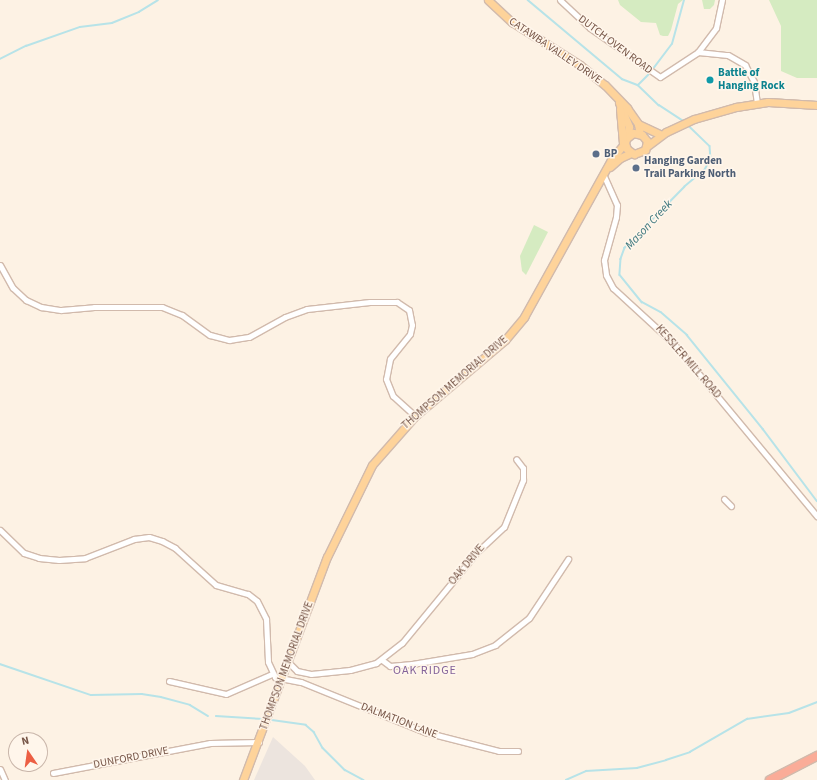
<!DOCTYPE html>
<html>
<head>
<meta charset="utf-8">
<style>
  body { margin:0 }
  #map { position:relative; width:817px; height:780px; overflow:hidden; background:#fdf2e4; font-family:"Source Sans 3",sans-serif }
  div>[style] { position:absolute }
  .industrial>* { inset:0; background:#ece4de }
  .green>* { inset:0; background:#d5ebc1 }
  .stream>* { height:1.5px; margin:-0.75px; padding:0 0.75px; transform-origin:0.75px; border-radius:0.75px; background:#b7e3e8 }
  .roads { filter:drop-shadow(1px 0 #d1baac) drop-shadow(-1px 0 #d1baac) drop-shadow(0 1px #d1baac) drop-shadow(0 -1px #d1baac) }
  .minor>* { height:5px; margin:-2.5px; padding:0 2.5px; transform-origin:2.5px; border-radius:2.5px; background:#fff }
  .major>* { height:7px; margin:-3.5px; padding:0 3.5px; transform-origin:3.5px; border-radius:3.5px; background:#fed39a }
  .highway>* { height:8px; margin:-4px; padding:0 4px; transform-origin:4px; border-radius:4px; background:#faac98 }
  .dots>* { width:11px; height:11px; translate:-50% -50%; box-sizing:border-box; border:2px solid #fff6eb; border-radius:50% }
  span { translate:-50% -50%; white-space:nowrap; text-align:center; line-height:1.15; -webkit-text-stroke:3px #fff6eb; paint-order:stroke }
  .street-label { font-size:11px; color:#775648 }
  .culture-label { font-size:11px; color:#0d838f; font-weight:700 }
  .left { translate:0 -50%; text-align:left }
  .service-label { font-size:11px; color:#4e5e75; font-weight:700 }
  .water-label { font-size:12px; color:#3b767d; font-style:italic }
  .neighbourhood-label { font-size:12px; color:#84639a; letter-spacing:1px }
  .north { position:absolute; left:8px; top:732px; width:40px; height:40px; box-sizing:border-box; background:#fff6eb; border:1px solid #c9b6aa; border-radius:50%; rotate:347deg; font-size:11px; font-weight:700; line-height:16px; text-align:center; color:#775648 }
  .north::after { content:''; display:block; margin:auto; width:14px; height:18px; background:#ec5f44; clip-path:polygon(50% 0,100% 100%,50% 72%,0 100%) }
</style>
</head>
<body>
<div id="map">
  <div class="industrial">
    <div style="clip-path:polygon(273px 737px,305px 766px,315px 780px,254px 780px)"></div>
  </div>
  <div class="green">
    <div style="clip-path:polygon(618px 0,683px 0,678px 4px,671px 30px,668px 36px,663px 36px,660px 35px,656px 23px,641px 22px,620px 5px)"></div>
    <div style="clip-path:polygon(702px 0,715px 0,714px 5px,710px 9px,704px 9px)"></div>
    <div style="clip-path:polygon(769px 0,817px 0,817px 78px,797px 78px,781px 71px,781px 26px)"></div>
    <div style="clip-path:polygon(534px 225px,548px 232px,526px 275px,522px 271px,520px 256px)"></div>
  </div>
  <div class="stream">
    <div style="left:528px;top:0;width:123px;rotate:40deg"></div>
    <div style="left:622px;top:79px;width:17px;rotate:21deg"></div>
    <div style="left:638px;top:85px;width:29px;rotate:44deg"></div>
    <div style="left:659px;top:105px;width:30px;rotate:33deg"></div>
    <div style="left:0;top:59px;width:29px;rotate:-27deg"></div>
    <div style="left:26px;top:46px;width:57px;rotate:-19.4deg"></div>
    <div style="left:80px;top:27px;width:32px;rotate:-7deg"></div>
    <div style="left:112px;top:23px;width:29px;rotate:-22deg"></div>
    <div style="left:139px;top:12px;width:22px;rotate:-32deg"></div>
    <div style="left:653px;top:69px;width:31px;rotate:-53deg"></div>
    <div style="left:672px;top:44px;width:46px;rotate:-74.7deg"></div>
    <div style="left:638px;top:85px;width:14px;rotate:-45deg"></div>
    <div style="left:688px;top:125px;width:30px;rotate:44deg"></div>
    <div style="left:710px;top:146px;width:13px;rotate:86deg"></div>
    <div style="left:711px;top:159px;width:13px;rotate:119deg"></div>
    <div style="left:705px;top:170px;width:26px;rotate:140deg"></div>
    <div style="left:685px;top:187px;width:86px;rotate:134.5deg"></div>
    <div style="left:625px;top:248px;width:12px;rotate:110deg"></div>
    <div style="left:621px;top:259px;width:16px;rotate:94deg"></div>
    <div style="left:620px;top:275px;width:35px;rotate:51deg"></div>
    <div style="left:642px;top:302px;width:21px;rotate:28deg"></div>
    <div style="left:661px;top:312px;width:35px;rotate:41deg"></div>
    <div style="left:687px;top:335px;width:121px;rotate:51deg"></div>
    <div style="left:763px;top:429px;width:90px;rotate:53.1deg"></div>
    <div style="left:0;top:664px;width:96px;rotate:18.8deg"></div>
    <div style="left:91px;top:695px;width:51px;rotate:-1.1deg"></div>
    <div style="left:142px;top:694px;width:19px;rotate:9deg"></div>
    <div style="left:161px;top:697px;width:30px;rotate:15deg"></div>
    <div style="left:190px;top:705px;width:21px;rotate:31deg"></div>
    <div style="left:216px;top:716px;width:47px;rotate:3.7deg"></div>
    <div style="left:272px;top:720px;width:34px;rotate:8deg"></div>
    <div style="left:306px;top:725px;width:11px;rotate:41deg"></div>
    <div style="left:314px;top:732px;width:18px;rotate:61deg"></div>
    <div style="left:323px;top:748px;width:31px;rotate:45deg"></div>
    <div style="left:345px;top:770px;width:21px;rotate:28deg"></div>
    <div style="left:566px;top:780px;width:22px;rotate:-24deg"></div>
    <div style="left:586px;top:771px;width:51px;rotate:-3.4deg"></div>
    <div style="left:637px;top:768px;width:30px;rotate:-15deg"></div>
    <div style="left:666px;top:760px;width:25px;rotate:-18deg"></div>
    <div style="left:690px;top:752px;width:66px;rotate:-30.1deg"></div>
    <div style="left:747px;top:719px;width:42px;rotate:-8.1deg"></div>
    <div style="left:789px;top:713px;width:30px;rotate:-21deg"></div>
  </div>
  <div class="roads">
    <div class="minor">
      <div style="left:560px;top:0;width:41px;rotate:43deg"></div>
      <div style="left:590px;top:28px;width:85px;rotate:35deg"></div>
      <div style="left:660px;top:77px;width:45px;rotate:-33.3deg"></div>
      <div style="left:698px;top:52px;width:30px;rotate:-53deg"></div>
      <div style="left:716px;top:28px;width:29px;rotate:-78deg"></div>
      <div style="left:698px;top:52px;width:30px;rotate:6deg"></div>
      <div style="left:728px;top:55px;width:20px;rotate:30deg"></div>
      <div style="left:745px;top:65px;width:19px;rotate:62deg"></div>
      <div style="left:754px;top:82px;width:21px;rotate:82deg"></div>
      <div style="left:604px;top:176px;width:32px;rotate:66deg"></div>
      <div style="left:617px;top:205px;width:12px;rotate:95deg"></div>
      <div style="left:616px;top:217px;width:45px;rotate:105.6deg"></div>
      <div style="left:604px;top:260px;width:15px;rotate:82deg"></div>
      <div style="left:606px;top:275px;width:15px;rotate:62deg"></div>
      <div style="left:613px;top:288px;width:83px;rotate:42.6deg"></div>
      <div style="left:674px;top:344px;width:224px;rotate:50.3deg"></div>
      <div style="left:0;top:265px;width:26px;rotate:61deg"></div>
      <div style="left:13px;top:288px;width:18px;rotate:43deg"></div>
      <div style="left:26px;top:300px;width:17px;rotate:25deg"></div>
      <div style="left:41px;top:307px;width:20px;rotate:9deg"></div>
      <div style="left:61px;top:310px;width:33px;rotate:-5deg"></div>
      <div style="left:94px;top:307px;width:68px"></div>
      <div style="left:162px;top:307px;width:22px;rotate:22deg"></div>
      <div style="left:182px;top:315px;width:34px;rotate:36deg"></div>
      <div style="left:210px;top:335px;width:20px;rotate:15deg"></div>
      <div style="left:229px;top:340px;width:20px;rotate:-9deg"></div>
      <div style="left:249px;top:337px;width:41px;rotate:-29.1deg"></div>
      <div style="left:285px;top:317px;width:23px;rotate:-20deg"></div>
      <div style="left:307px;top:309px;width:63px;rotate:-6.3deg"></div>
      <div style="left:370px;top:302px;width:27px"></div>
      <div style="left:397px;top:302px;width:14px;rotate:34deg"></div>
      <div style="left:409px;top:310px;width:15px;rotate:79deg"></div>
      <div style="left:412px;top:325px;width:9px;rotate:103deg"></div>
      <div style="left:410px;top:334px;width:32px;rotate:129deg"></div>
      <div style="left:390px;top:359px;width:20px;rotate:101deg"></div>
      <div style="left:386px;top:379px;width:18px;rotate:68deg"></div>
      <div style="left:393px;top:396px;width:30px;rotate:42deg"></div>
      <div style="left:724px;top:499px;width:10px;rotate:45deg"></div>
      <div style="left:0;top:530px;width:33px;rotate:44deg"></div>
      <div style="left:24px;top:553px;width:16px;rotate:18deg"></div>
      <div style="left:39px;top:558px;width:20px;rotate:6deg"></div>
      <div style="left:59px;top:560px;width:26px;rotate:-4deg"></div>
      <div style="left:85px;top:558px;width:53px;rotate:-21.2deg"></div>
      <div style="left:134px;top:539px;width:15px;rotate:-8deg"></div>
      <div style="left:149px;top:537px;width:14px;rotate:17deg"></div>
      <div style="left:162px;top:541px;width:15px;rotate:28deg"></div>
      <div style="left:175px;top:548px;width:55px;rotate:42.1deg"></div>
      <div style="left:216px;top:585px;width:33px;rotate:16deg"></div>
      <div style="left:248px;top:594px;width:11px;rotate:38deg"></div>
      <div style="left:257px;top:601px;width:20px;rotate:63deg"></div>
      <div style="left:266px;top:619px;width:43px;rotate:87.3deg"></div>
      <div style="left:268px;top:662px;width:17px;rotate:65deg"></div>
      <div style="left:275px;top:677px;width:26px;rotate:11deg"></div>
      <div style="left:301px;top:682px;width:134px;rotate:22deg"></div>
      <div style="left:425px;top:732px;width:76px;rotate:14.4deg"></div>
      <div style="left:499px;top:751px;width:19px"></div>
      <div style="left:382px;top:660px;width:10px;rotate:37deg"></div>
      <div style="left:390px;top:666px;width:22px;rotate:-5deg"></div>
      <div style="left:412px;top:664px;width:61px;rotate:-9.5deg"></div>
      <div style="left:472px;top:654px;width:25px;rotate:-21deg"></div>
      <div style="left:495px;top:645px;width:43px;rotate:-38.5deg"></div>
      <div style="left:529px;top:618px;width:71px;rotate:-56.5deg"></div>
      <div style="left:289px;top:663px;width:11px;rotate:45deg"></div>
      <div style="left:297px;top:671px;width:14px;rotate:12deg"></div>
      <div style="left:311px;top:674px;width:39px;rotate:-6deg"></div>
      <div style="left:350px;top:670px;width:27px;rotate:-15deg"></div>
      <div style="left:376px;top:663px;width:33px;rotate:-38deg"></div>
      <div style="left:402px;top:643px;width:118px;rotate:-50.5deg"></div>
      <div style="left:477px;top:552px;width:37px;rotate:-43deg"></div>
      <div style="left:504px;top:527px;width:51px;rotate:-68deg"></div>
      <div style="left:523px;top:480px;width:12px;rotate:-90deg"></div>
      <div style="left:523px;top:468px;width:11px;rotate:-128deg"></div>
      <div style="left:169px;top:681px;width:58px;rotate:12.8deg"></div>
      <div style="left:226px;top:694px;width:50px;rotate:-23.5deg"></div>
      <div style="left:0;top:769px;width:12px;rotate:66deg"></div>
      <div style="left:53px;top:773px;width:160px;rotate:-10.8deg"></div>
      <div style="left:210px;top:743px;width:49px;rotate:-1.2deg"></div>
    </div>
    <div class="major">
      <div style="left:488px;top:0;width:33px;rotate:43deg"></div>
      <div style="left:512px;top:22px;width:80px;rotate:32.3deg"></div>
      <div style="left:580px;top:65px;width:32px;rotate:39deg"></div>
      <div style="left:605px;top:85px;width:32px;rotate:46deg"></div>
      <div style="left:627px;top:108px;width:19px;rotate:55deg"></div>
      <div style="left:638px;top:124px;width:10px;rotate:79deg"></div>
      <div style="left:619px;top:103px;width:26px;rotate:67deg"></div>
      <div style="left:629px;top:127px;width:16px;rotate:104deg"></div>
      <div style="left:625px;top:143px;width:6px;rotate:72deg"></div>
      <div style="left:627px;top:149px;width:9px;rotate:36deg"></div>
      <div style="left:634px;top:154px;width:12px;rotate:-20deg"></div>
      <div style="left:645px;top:150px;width:9px;rotate:-77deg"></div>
      <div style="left:647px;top:141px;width:8px;rotate:-130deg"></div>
      <div style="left:642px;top:135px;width:9px;rotate:-167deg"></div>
      <div style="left:633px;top:133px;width:8px;rotate:140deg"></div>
      <div style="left:620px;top:109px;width:35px;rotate:85deg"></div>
      <div style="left:638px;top:124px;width:23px;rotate:25deg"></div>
      <div style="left:646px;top:147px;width:25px;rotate:-37deg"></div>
      <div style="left:666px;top:132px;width:31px;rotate:-25deg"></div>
      <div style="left:694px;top:119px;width:44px;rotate:-15.9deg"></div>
      <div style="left:736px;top:107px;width:32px;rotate:-9deg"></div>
      <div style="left:768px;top:102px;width:49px;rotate:3.5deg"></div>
      <div style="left:610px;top:167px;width:13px;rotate:-42deg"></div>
      <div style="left:620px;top:158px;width:12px;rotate:-24deg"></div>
      <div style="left:243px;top:780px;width:238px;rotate:-69.4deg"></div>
      <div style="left:327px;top:557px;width:102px;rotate:-63.9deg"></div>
      <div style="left:372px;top:465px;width:65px;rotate:-48.7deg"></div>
      <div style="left:415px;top:416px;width:118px;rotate:-40.2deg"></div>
      <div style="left:505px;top:340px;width:30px;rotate:-50deg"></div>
      <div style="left:524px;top:317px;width:179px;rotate:-61deg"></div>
      <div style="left:611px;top:160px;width:22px;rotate:-51deg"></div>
    </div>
    <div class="highway">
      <div style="left:770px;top:780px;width:53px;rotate:-27.1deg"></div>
    </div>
  </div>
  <div class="dots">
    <div style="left:710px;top:80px;background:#0f9aa8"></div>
    <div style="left:596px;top:154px;background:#5c6f8a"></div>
    <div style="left:636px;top:168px;background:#5c6f8a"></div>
  </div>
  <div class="street-label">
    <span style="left:615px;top:45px;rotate:37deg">DUTCH OVEN ROAD</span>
    <span style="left:555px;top:51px;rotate:34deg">CATAWBA VALLEY DRIVE</span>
    <span style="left:688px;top:362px;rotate:49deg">KESSLER MILL ROAD</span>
    <span style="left:455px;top:383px;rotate:-41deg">THOMPSON MEMORIAL DRIVE</span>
    <span style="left:467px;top:565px;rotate:-50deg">OAK DRIVE</span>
    <span style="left:287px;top:666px;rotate:-70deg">THOMPSON MEMORIAL DRIVE</span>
    <span style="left:399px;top:721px;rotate:21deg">DALMATION LANE</span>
    <span style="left:131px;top:758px;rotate:-11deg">DUNFORD DRIVE</span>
  </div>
  <div class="culture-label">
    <span class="left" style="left:718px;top:80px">Battle of<br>Hanging Rock</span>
  </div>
  <div class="service-label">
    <span class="left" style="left:604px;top:154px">BP</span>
    <span class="left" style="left:644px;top:168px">Hanging Garden<br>Trail Parking North</span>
  </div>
  <div class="water-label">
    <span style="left:649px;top:225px;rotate:-47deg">Mason Creek</span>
  </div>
  <div class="neighbourhood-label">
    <span style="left:425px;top:671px">OAK RIDGE</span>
  </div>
  <div class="north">N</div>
</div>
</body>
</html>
